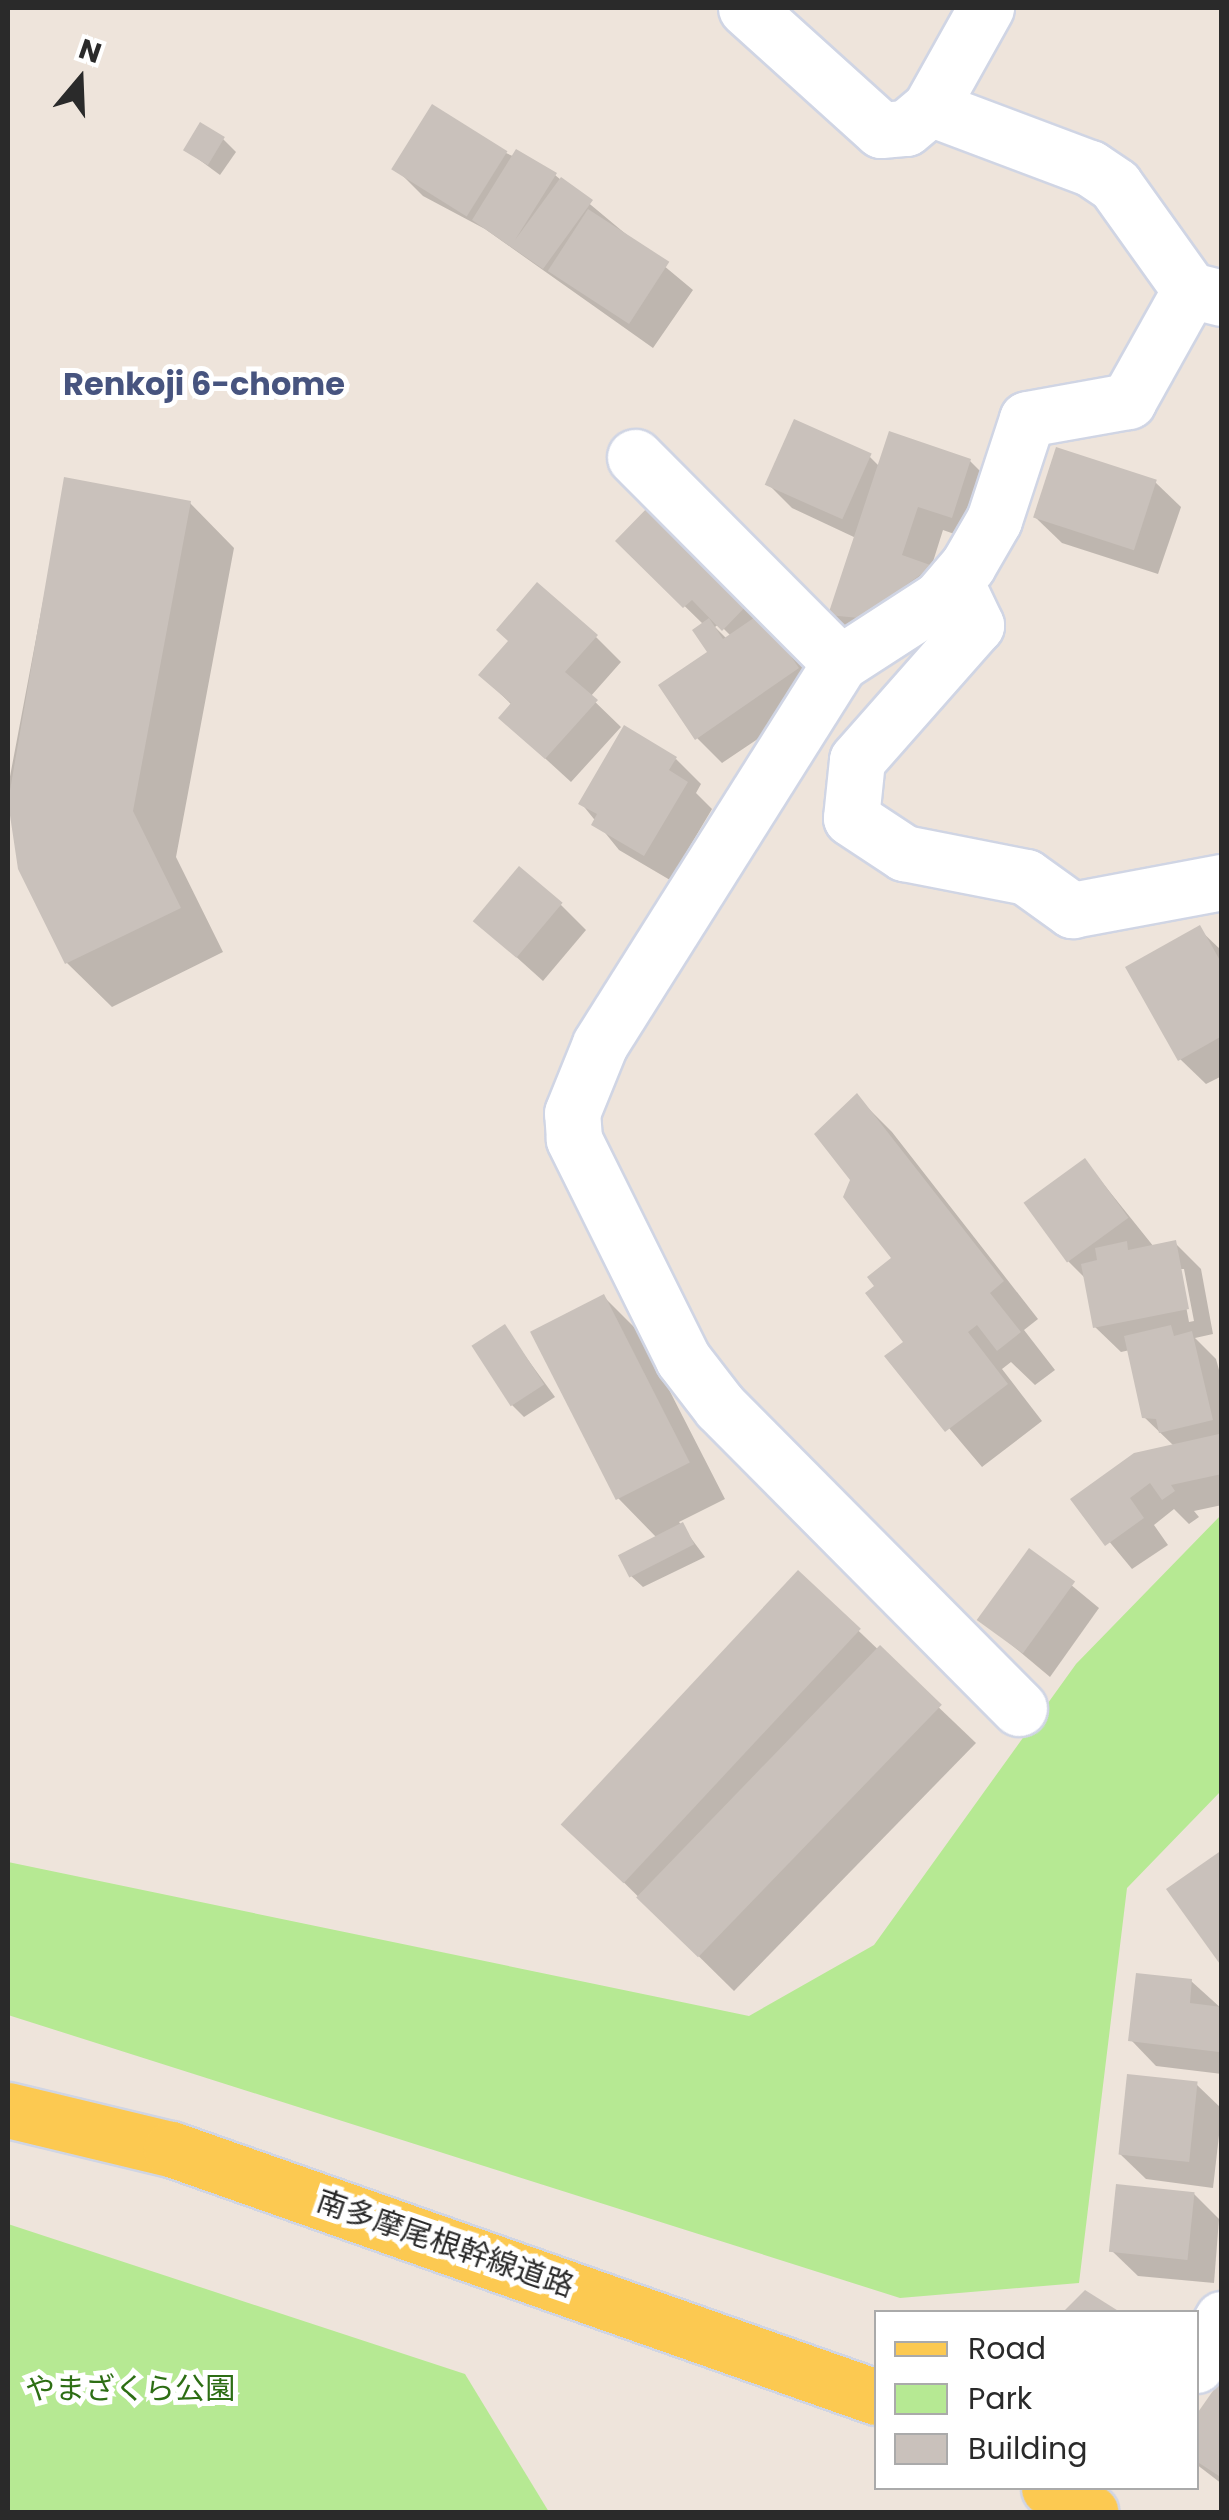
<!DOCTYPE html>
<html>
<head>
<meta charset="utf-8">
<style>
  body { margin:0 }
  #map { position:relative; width:1229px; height:2520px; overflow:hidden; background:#eee4db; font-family:Poppins,"Noto Sans JP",sans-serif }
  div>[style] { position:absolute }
  .green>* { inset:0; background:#b6e993 }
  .shadow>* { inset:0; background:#0003 }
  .building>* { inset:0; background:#c9c1bb; transform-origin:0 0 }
  .roads { filter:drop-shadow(2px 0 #d0d5e4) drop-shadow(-2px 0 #d0d5e4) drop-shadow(0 2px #d0d5e4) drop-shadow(0 -2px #d0d5e4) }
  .minor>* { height:55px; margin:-27.5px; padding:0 27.5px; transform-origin:27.5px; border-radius:27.5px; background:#fff }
  .primary>* { height:55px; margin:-27.5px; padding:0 27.5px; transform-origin:27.5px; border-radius:27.5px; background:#fcc951 }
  span { translate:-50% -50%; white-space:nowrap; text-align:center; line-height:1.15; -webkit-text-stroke:10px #fff; paint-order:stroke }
  .street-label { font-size:30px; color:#2a2a2a }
  .park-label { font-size:30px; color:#2d6e14 }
  .neighbourhood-label { font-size:32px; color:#47547f; font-weight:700 }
  .frame { position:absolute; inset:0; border:10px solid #2a2a2a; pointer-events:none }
  .legend { position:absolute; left:874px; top:2310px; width:325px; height:180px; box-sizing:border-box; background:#fff; border:2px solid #aaa; margin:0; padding:12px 18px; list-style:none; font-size:30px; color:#2a2a2a }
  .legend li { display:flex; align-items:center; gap:20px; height:50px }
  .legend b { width:50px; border:2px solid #aaa }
  .north { position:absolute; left:30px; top:30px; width:100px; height:100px; -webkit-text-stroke:8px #fff; paint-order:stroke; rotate:19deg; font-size:28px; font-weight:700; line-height:40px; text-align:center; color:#2a2a2a }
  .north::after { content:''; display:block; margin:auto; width:35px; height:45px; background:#2a2a2a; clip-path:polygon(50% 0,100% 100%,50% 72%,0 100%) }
</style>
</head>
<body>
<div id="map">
  <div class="green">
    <div style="clip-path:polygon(1221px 1515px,1221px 1791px,1127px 1888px,1079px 2283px,900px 2298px,8px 2015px,8px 1862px,749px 2016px,874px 1945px,1076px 1664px)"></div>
    <div style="clip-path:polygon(8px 2224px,465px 2374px,549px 2512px,8px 2512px)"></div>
  </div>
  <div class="shadow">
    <div style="clip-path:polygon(223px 139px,236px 152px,220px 175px,186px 150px)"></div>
    <div style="clip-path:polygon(506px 153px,555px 175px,693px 290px,653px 348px,485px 229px,423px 196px,398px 171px)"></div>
    <div style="clip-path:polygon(869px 456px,880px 467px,970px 461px,995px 486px,977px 542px,943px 530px,931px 568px,956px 592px,856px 640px,831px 614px,856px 538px,792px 508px,767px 483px)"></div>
    <div style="clip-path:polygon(66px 480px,190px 503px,234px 548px,176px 857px,223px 952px,112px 1007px,67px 963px,20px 868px,8px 787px)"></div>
    <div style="clip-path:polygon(1155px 482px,1181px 507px,1158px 574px,1062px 543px,1036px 518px)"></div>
    <div style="clip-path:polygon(evenodd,652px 507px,786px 642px,823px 695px,722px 763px,697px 738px,710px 652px,704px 625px,618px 541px,652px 507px,719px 624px,731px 636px,727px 639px,715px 627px,719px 624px)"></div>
    <div style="clip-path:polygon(596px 637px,621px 662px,590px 697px,621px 727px,571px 782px,501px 718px,512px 705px,481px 675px,511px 642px)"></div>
    <div style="clip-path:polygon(676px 759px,701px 784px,696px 793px,712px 809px,670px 880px,619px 850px,581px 803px)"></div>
    <div style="clip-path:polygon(561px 905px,586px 930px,543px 981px,475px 920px)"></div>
    <div style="clip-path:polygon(1199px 929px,1222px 951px,1222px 1076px,1206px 1084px,1180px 1059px)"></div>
    <div style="clip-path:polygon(857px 1097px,892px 1132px,1038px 1319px,1024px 1330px,1055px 1370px,1035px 1385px,1011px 1362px,1002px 1369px,1042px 1421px,982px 1467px,888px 1356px,907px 1342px,894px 1259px,853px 1180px)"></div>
    <div style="clip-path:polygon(evenodd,1085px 1161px,1154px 1247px,1175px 1243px,1201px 1269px,1213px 1334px,1195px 1338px,1216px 1359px,1222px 1381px,1222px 1505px,1194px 1511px,1199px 1517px,1189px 1524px,1174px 1509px,1154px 1525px,1168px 1545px,1132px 1569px,1074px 1499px,1174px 1446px,1144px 1417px,1130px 1350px,1121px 1352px,1095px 1327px,1086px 1279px,1068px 1261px,1085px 1161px,1179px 1269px,1184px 1269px,1194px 1321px,1189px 1322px,1179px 1269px)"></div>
    <div style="clip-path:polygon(604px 1297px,640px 1333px,725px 1499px,679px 1522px,705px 1557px,643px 1587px,630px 1575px,657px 1538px,618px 1498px)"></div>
    <div style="clip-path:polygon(505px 1328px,555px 1397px,524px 1417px,512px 1405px)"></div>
    <div style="clip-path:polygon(1030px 1551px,1099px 1608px,1050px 1677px,982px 1620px)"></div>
    <div style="clip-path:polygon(798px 1573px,976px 1743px,734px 1991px,597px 1856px)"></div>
    <div style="clip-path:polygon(1191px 1981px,1222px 2009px,1222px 2074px,1156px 2066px,1131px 2040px)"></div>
    <div style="clip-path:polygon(1197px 2085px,1222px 2109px,1213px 2188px,1146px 2179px,1120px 2154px)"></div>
    <div style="clip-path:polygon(1194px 2194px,1219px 2219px,1214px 2283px,1138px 2276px,1112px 2251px)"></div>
    <div style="clip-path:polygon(1221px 2383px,1222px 2484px,1196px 2464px,1196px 2420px)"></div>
  </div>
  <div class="building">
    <div style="left:432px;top:104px;width:89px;height:77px;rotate:32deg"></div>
    <div style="left:200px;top:122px;width:29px;height:33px;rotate:31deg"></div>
    <div style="clip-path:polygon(516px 149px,557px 173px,515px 240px,561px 177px,593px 200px,543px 269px,472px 220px)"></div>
    <div style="left:588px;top:209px;width:97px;height:74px;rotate:33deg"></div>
    <div style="left:794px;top:419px;width:85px;height:72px;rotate:24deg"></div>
    <div style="clip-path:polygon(889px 431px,971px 459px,952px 518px,918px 507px,902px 555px,933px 566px,859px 618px,828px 615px)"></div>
    <div style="left:1056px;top:447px;width:106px;height:74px;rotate:18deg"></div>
    <div style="clip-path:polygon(64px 477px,191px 501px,133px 811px,181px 908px,65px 964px,18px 869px,8px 802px)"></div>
    <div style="clip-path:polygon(652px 503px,751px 601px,722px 631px,692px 600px,683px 608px,615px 541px)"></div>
    <div style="clip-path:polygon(537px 582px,598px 635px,565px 672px,598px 700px,545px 759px,498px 718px,511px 703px,478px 675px,508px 641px,496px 630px)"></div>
    <div style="clip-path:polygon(761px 613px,799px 668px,695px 740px,658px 685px,707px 652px,692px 630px,709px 618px,723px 639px)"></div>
    <div style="clip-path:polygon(624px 725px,677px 757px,669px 770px,688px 782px,644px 856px,591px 825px,597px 814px,578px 804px)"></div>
    <div style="left:519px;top:866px;width:57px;height:72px;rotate:40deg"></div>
    <div style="clip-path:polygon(1200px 925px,1222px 964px,1222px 1036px,1178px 1061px,1125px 967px)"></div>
    <div style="clip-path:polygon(857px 1093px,1004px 1281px,990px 1293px,1021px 1332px,997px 1351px,977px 1325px,968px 1332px,1008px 1384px,945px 1432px,884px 1356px,903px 1342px,865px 1293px,874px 1286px,867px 1277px,891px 1258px,843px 1197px,850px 1180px,814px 1134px)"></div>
    <div style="left:1085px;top:1158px;width:74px;height:76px;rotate:54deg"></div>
    <div style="clip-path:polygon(1176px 1240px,1189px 1309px,1093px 1328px,1081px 1264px,1097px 1260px,1095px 1248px,1127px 1241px,1128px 1250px)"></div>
    <div style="left:604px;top:1294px;width:189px;height:83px;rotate:63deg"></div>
    <div style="left:505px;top:1324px;width:72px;height:40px;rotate:57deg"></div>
    <div style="clip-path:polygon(1171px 1325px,1174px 1336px,1192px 1331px,1213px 1420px,1159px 1433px,1156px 1419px,1142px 1418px,1124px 1336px)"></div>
    <div style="clip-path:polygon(1219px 1434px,1222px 1474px,1171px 1485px,1175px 1491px,1162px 1500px,1150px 1483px,1130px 1498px,1144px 1518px,1105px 1546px,1070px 1499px,1134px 1453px)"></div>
    <div style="left:683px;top:1522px;width:25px;height:73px;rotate:63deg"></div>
    <div style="left:1029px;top:1548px;width:57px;height:89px;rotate:36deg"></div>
    <div style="left:798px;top:1570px;width:86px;height:348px;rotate:43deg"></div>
    <div style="left:880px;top:1645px;width:86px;height:351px;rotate:44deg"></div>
    <div style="clip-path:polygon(1222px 1850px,1222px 1967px,1166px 1889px)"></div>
    <div style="clip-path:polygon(1136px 1973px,1192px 1979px,1190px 2003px,1222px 2007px,1219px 2052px,1128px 2041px)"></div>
    <div style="left:1127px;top:2074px;width:71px;height:81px;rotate:6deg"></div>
    <div style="left:1116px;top:2184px;width:79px;height:68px;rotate:6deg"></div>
    <div style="clip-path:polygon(1085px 2290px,1120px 2312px,1063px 2312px)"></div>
    <div style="clip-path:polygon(1222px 2378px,1222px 2478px,1196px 2461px,1196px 2415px)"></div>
  </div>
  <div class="roads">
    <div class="minor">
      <div style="left:746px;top:8px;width:182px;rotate:42.1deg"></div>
      <div style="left:881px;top:130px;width:25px;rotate:-5deg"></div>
      <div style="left:906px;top:128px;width:31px;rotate:-40deg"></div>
      <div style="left:930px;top:108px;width:115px;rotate:-60.8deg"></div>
      <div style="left:930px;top:108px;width:171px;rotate:20.6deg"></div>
      <div style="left:1090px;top:168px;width:30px;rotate:34deg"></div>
      <div style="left:1115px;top:185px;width:129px;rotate:54.5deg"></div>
      <div style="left:1190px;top:290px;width:33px;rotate:14deg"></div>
      <div style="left:635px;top:457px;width:291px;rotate:45.1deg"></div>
      <div style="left:955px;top:581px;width:49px;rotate:64.5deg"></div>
      <div style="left:976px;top:625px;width:180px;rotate:131.4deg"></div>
      <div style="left:857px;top:760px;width:58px;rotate:95.9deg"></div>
      <div style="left:851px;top:818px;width:64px;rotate:33.4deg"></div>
      <div style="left:904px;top:853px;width:124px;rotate:11.1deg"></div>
      <div style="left:1026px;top:877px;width:57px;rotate:35.7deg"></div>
      <div style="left:1072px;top:910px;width:153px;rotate:-10.6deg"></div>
      <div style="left:1019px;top:1708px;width:424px;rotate:-134.8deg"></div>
      <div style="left:720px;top:1407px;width:61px;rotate:-127.6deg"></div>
      <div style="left:683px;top:1359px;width:246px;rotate:-116.4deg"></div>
      <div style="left:574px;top:1139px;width:26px;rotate:-94deg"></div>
      <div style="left:572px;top:1113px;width:74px;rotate:-67.9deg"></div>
      <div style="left:600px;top:1044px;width:450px;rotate:-57.8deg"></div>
      <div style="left:840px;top:663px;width:118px;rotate:-32.9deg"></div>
      <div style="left:939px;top:599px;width:45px;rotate:-49.5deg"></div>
      <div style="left:968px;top:565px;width:52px;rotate:-60deg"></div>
      <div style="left:994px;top:520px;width:106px;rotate:-71.9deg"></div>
      <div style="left:1027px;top:419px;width:103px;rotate:-10.1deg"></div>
      <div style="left:1128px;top:401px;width:127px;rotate:-60.8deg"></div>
      <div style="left:1196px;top:2365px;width:53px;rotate:-60.5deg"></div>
    </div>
    <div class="primary">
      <div style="left:8px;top:2110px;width:168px;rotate:13.5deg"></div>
      <div style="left:171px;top:2149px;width:747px;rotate:19.38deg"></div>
      <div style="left:1049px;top:2488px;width:48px;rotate:30.3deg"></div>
    </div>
  </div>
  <div class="street-label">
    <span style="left:445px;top:2244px;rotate:19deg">南多摩尾根幹線道路</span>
  </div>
  <div class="park-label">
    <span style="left:130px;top:2389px">やまざくら公園</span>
  </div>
  <div class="neighbourhood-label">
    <span style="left:204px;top:384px">Renkoji 6-chome</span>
  </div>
  <div class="frame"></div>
  <ul class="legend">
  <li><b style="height:12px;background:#fcc951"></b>Road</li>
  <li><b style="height:28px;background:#b6e993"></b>Park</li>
  <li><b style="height:28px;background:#c9c1bb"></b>Building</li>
  </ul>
  <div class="north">N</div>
</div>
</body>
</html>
